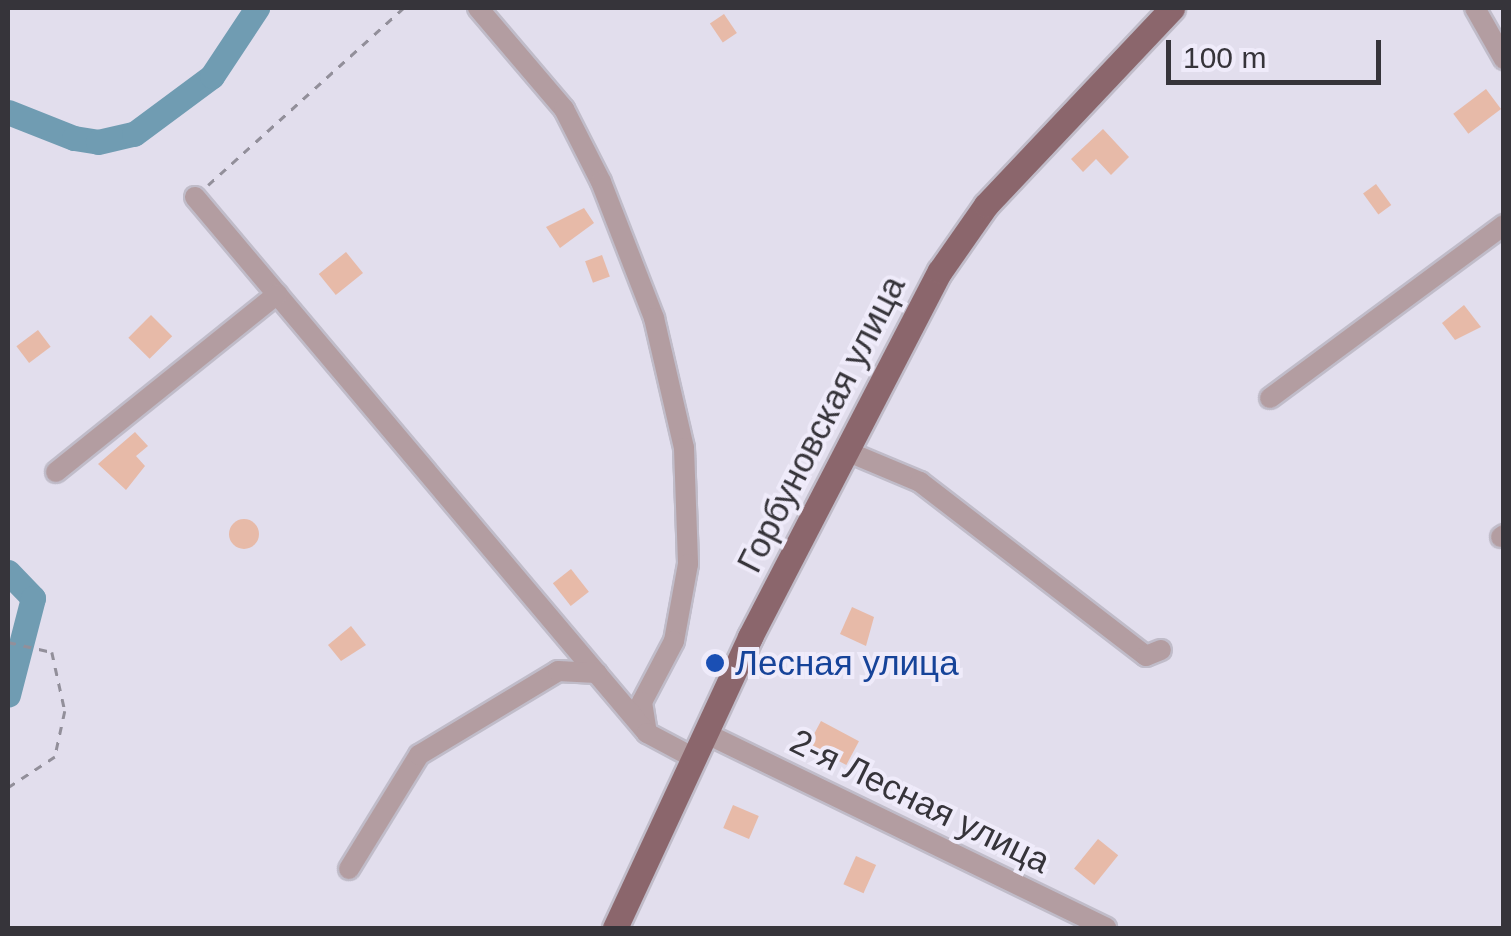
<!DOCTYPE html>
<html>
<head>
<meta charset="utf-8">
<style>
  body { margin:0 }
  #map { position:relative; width:1511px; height:936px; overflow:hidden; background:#e2deed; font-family:Helvetica,sans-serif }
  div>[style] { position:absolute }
  .river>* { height:25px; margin:-12.5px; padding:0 12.5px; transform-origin:12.5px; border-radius:12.5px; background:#709cb2 }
  .building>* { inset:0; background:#e7baa8; transform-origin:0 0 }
  .round { border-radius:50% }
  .path>* { height:2.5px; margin-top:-1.25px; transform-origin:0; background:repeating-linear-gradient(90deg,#928f9a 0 8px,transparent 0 16px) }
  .roads { filter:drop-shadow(2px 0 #c0bcc9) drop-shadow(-2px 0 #c0bcc9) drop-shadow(0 2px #c0bcc9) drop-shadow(0 -2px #c0bcc9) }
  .minor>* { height:20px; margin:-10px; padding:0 10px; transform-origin:10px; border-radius:10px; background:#b39da1 }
  .major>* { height:25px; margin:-12.5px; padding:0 12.5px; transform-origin:12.5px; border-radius:12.5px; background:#8b666c }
  .dots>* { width:28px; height:28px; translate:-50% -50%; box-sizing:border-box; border:5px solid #efebfa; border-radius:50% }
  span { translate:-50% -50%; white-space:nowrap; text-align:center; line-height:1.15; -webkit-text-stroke:8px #efebfa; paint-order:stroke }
  .street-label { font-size:35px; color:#36343a }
  .transit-label { font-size:35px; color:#164399 }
  .left { translate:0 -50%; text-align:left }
  .frame { position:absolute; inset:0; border:10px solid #36343a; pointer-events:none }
  .scale { position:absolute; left:1166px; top:40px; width:215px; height:45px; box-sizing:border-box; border:5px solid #36343a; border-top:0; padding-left:12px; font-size:30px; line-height:35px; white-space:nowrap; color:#36343a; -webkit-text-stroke:8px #efebfa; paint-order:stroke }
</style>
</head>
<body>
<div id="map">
  <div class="river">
    <div style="left:8px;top:112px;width:71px;rotate:21.5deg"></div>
    <div style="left:74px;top:138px;width:24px;rotate:9deg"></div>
    <div style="left:98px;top:142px;width:37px;rotate:-13deg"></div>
    <div style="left:134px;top:134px;width:97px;rotate:-36.6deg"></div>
    <div style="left:212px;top:76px;width:82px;rotate:-56.5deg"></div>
    <div style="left:8px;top:572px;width:36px;rotate:46deg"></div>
    <div style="left:33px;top:598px;width:100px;rotate:104.5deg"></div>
  </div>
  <div class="building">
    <div style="left:724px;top:14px;width:23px;height:17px;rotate:56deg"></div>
    <div style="left:1486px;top:89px;width:25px;height:41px;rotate:53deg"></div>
    <div style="clip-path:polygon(1103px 129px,1129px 157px,1111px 175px,1096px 159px,1083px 172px,1071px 159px)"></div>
    <div style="left:1376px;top:184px;width:26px;height:16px;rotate:54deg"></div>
    <div style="clip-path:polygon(584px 208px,594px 223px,560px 248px,546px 227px)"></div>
    <div style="left:346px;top:252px;width:27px;height:35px;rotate:51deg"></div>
    <div style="left:602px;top:255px;width:23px;height:18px;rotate:70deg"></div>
    <div style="clip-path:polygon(1464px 305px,1481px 327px,1455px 340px,1442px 323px)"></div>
    <div style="left:151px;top:315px;width:30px;height:32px;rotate:45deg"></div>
    <div style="left:38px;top:330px;width:21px;height:27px;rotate:53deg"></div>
    <div style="clip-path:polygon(135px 432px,148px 446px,136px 456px,145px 466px,126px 490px,98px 464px)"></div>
    <div class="round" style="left:229px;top:519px;width:30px;height:30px"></div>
    <div style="left:571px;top:569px;width:29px;height:23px;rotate:52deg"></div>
    <div style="clip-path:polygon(852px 607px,874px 617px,866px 646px,840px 634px)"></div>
    <div style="clip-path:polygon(351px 626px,366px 645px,341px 661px,328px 645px)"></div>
    <div style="left:821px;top:721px;width:43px;height:27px;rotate:28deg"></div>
    <div style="left:733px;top:805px;width:28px;height:25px;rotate:23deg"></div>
    <div style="left:1098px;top:839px;width:26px;height:38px;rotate:39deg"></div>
    <div style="left:856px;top:856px;width:22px;height:31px;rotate:24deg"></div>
  </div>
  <div class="path">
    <div style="left:208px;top:185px;width:263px;rotate:-42.2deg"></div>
    <div style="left:8px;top:642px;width:45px;rotate:12.8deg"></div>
    <div style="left:52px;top:652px;width:60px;rotate:77.6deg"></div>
    <div style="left:65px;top:711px;width:47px;rotate:102.3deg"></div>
    <div style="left:55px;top:757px;width:56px;rotate:146.6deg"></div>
  </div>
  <div class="roads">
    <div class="minor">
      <div style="left:478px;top:8px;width:133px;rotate:49.6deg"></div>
      <div style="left:564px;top:109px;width:82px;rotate:63.1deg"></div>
      <div style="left:601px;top:182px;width:146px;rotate:68.7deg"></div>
      <div style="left:654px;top:318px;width:133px;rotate:77deg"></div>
      <div style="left:684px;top:448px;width:116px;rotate:88deg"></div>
      <div style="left:688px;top:564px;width:78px;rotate:100.3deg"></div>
      <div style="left:674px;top:641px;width:69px;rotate:117.7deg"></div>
      <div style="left:642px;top:702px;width:31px;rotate:81deg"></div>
      <div style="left:1475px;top:8px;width:59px;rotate:60.4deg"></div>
      <div style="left:195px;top:197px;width:701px;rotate:49.86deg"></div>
      <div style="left:647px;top:733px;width:53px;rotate:28deg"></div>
      <div style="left:1270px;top:398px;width:291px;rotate:-36.5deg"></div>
      <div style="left:846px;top:451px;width:80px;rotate:22.7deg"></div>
      <div style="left:920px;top:482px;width:285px;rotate:37.6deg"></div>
      <div style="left:1146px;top:656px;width:16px;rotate:-22deg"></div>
      <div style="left:56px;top:472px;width:284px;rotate:-38.8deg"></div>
      <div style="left:1501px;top:537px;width:4px;rotate:-34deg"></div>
      <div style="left:705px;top:733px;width:446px;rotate:25.9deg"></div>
      <div style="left:349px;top:869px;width:134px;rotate:-58.4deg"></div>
      <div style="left:419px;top:755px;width:162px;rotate:-31.1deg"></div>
      <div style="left:558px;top:671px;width:39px;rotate:3deg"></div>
    </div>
    <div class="major">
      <div style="left:615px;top:928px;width:321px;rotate:-65.1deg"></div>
      <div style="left:750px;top:637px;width:412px;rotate:-62.6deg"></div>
      <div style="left:940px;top:271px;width:80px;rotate:-55.1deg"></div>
      <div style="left:986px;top:205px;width:271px;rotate:-46.6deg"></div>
    </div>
  </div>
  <div class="dots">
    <div style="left:715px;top:663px;background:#1a4fb4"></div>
  </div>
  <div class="street-label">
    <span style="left:821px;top:424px;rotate:-63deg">Горбуновская улица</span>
    <span style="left:920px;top:801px;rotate:26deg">2-я Лесная улица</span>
  </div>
  <div class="transit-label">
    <span class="left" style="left:735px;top:663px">Лесная улица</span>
  </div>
  <div class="frame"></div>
  <div class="scale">100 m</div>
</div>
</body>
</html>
